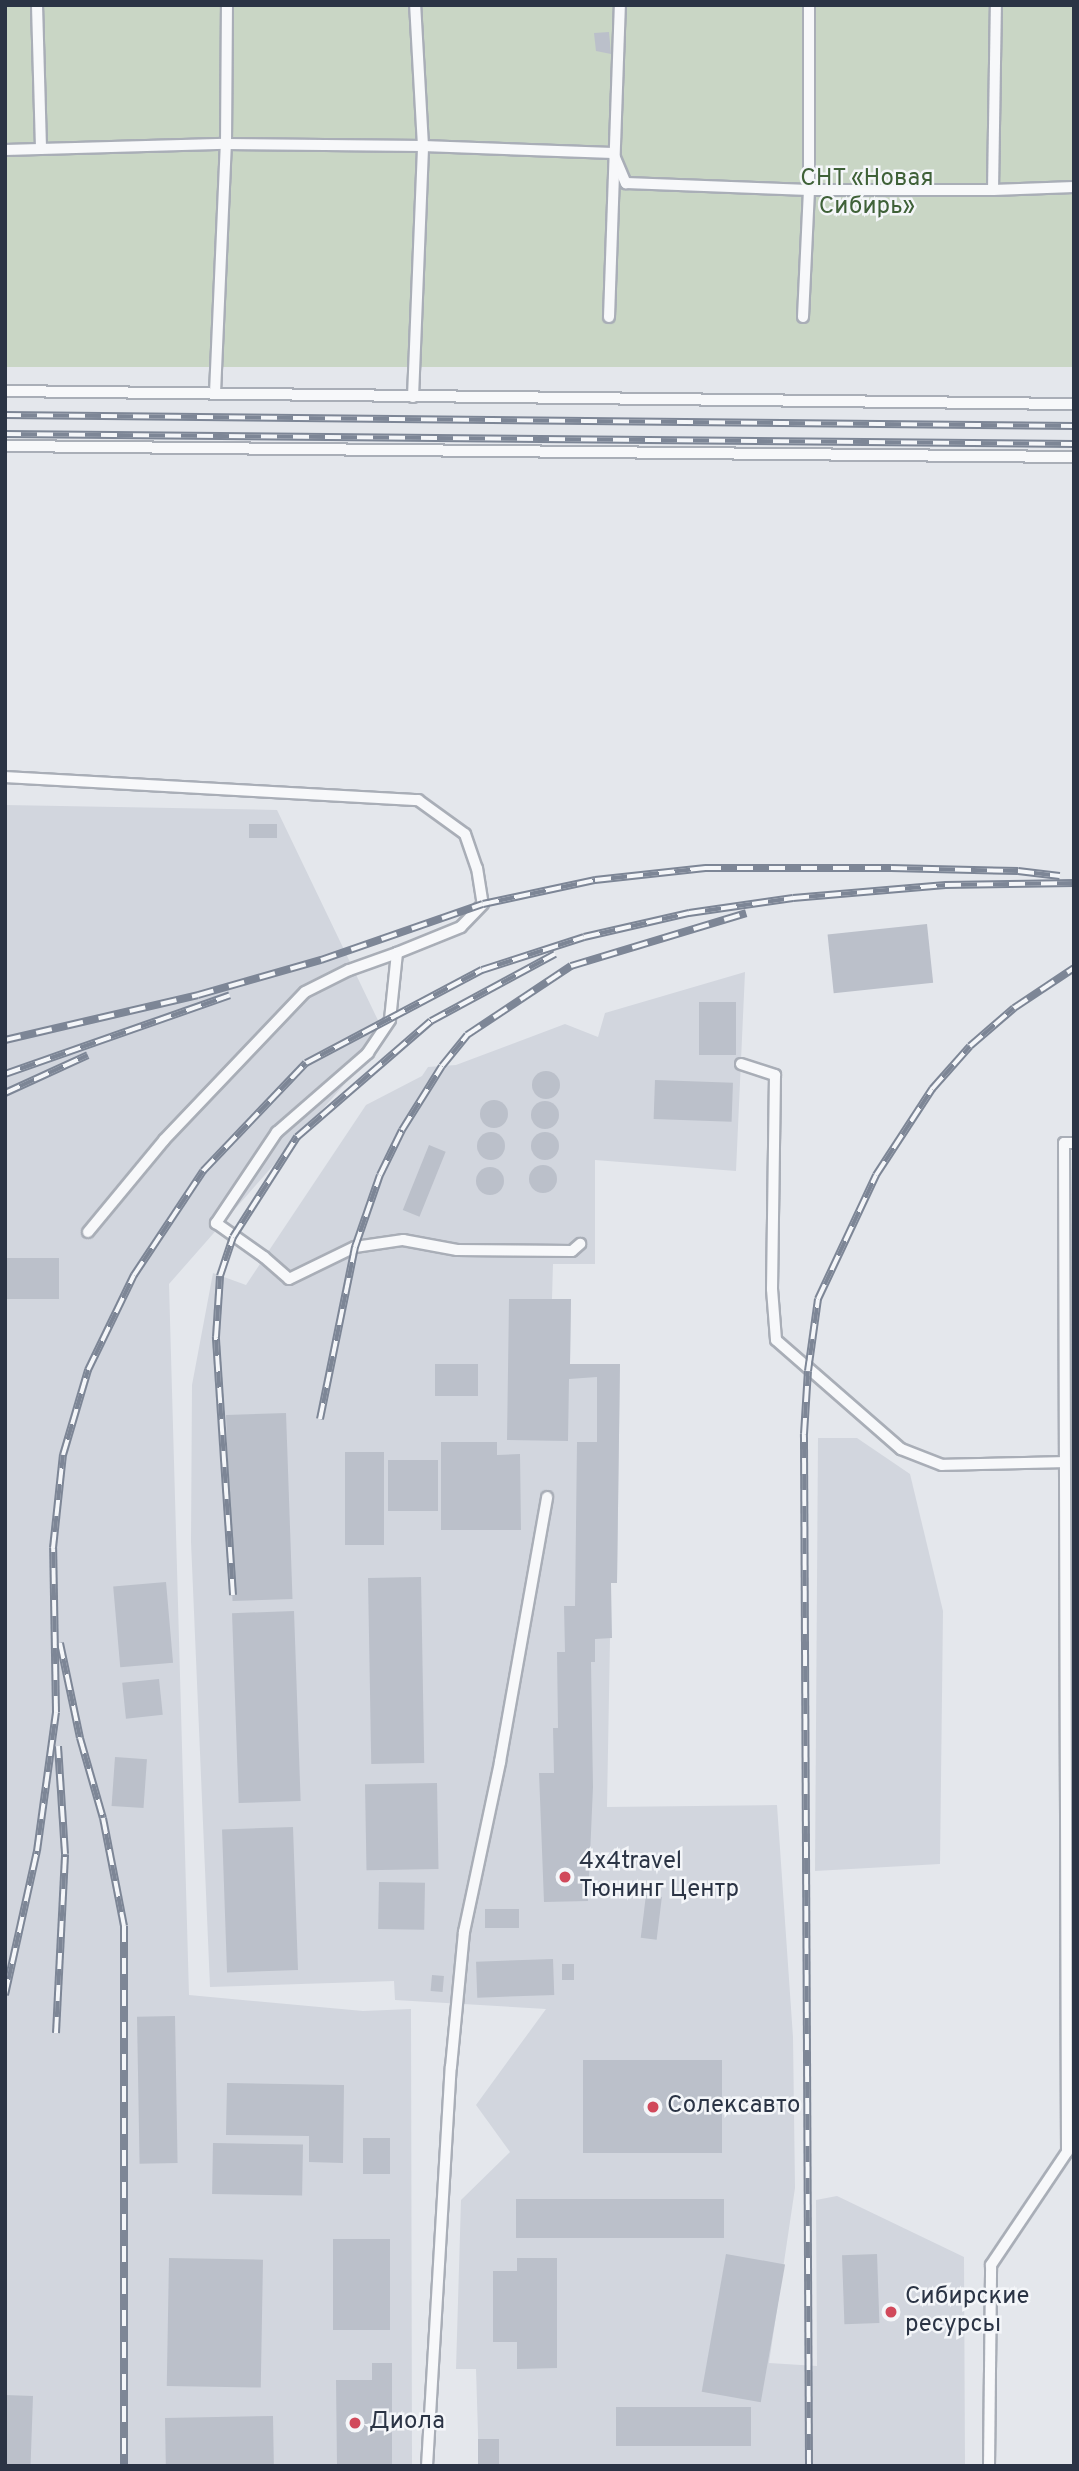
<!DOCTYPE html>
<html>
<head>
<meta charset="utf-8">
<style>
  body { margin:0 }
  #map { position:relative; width:1079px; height:2471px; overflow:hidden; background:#e4e7ec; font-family:Overpass,sans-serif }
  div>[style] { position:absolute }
  .built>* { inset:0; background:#d2d6de }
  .green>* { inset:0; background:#c9d6c5; transform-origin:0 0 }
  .building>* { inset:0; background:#bbc0ca; transform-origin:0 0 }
  .round { border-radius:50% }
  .roads { filter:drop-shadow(2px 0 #a9aeb7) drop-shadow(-2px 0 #a9aeb7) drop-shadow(0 2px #a9aeb7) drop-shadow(0 -2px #a9aeb7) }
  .service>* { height:10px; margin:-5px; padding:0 5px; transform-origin:5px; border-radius:5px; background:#f7f8fa }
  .rail>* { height:8px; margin-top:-4px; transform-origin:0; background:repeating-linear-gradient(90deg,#f4f6f9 0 16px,#7d8696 0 32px); box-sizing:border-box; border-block:2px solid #7d8696 }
  .dots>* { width:19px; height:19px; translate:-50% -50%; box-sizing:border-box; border:4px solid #f4f6f9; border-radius:50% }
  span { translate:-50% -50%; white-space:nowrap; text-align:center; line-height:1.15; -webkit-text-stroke:5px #f4f6f9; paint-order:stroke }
  .park-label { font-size:24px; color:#3f6138 }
  .poi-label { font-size:24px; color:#2b3445 }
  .left { translate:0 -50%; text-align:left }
  .frame { position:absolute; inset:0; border:7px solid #2b3445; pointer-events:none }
</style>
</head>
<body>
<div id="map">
  <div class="built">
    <div style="clip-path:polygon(5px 805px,277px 810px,386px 1037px,169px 1284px,189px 1995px,363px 2011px,411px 2009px,412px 2466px,5px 2466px)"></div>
    <div style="clip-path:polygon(745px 972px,736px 1171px,595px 1160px,595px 1264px,553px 1264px,552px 1299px,571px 1299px,570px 1364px,620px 1364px,617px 1583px,611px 1583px,607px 1807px,777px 1805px,793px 2037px,795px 2188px,769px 2363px,817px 2366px,816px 2200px,837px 2196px,964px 2257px,965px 2466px,479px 2466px,476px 2369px,456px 2369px,461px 2200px,510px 2152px,476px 2105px,546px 2009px,395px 2000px,394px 1981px,210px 1987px,191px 1542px,192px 1385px,213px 1273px,246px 1285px,366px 1105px,422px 1076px,428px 1067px,456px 1065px,565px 1024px,598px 1037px,605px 1013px)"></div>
    <div style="clip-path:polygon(818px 1438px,857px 1438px,910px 1474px,943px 1611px,940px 1864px,815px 1871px)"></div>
  </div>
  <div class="green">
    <div style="left:5px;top:5px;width:1069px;height:362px"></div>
  </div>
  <div class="building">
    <div style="clip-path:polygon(609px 32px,611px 54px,596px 51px,594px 33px)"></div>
    <div style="left:249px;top:824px;width:28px;height:14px"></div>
    <div style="left:927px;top:924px;width:59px;height:100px;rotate:84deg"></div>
    <div style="left:699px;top:1002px;width:37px;height:53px"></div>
    <div class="round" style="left:532px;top:1071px;width:28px;height:28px"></div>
    <div style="left:655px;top:1080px;width:78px;height:39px;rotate:2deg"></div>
    <div class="round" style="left:480px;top:1100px;width:28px;height:28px"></div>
    <div class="round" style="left:531px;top:1101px;width:28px;height:28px"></div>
    <div class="round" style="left:477px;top:1132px;width:28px;height:28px"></div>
    <div class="round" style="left:531px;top:1132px;width:28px;height:28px"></div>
    <div style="left:429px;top:1145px;width:18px;height:70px;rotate:22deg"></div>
    <div class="round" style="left:529px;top:1165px;width:28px;height:28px"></div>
    <div class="round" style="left:476px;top:1167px;width:28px;height:28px"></div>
    <div style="left:5px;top:1258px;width:54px;height:41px"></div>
    <div style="clip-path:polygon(509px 1299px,571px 1299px,570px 1364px,620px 1364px,617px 1583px,611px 1583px,612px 1638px,595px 1639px,595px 1662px,591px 1662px,593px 1787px,588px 1901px,544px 1902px,539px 1773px,554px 1773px,553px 1728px,558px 1728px,557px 1652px,565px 1652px,564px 1606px,575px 1606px,577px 1442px,597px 1442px,597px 1377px,569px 1379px,568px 1441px,507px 1440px)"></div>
    <div style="left:478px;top:1364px;width:32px;height:43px;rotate:90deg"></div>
    <div style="left:286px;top:1413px;width:186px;height:60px;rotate:88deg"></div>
    <div style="clip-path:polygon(441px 1442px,497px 1442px,497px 1455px,520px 1454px,521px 1530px,441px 1530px)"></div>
    <div style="left:345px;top:1452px;width:39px;height:93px"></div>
    <div style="left:388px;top:1460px;width:50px;height:51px"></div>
    <div style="left:421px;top:1577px;width:186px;height:53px;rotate:89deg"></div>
    <div style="left:166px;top:1582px;width:81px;height:53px;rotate:85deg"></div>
    <div style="left:294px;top:1611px;width:190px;height:62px;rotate:88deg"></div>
    <div style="left:159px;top:1679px;width:36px;height:37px;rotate:84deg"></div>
    <div style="left:115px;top:1757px;width:32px;height:49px;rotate:4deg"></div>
    <div style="left:437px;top:1783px;width:86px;height:72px;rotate:89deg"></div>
    <div style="left:293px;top:1827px;width:143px;height:71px;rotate:88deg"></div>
    <div style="left:379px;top:1882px;width:46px;height:47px;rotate:1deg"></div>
    <div style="left:646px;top:1895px;width:16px;height:43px;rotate:7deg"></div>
    <div style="left:519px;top:1909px;width:19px;height:34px;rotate:90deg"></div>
    <div style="left:553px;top:1959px;width:36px;height:77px;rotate:88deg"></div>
    <div style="left:562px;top:1964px;width:12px;height:16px"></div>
    <div style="left:432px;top:1975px;width:12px;height:16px;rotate:5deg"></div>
    <div style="left:175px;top:2016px;width:147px;height:38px;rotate:89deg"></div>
    <div style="left:583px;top:2060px;width:139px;height:93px"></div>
    <div style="clip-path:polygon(227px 2083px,344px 2085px,343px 2163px,309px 2162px,309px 2136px,226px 2135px)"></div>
    <div style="left:363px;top:2138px;width:27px;height:36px"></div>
    <div style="left:213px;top:2143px;width:90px;height:51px;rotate:1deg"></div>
    <div style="left:724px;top:2199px;width:39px;height:208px;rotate:90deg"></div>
    <div style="left:333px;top:2239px;width:57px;height:91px"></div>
    <div style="left:726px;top:2254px;width:60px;height:140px;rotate:10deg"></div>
    <div style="left:877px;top:2254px;width:69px;height:35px;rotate:88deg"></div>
    <div style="left:169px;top:2258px;width:94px;height:128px;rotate:1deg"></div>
    <div style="clip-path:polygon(517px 2258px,557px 2258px,557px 2368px,517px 2369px,517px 2342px,493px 2342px,493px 2271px,517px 2271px)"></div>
    <div style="clip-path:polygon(372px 2363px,392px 2363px,392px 2466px,337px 2466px,336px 2380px,372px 2380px)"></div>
    <div style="left:5px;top:2395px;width:28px;height:71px;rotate:2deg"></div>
    <div style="left:616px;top:2407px;width:135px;height:39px"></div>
    <div style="left:273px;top:2416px;width:50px;height:108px;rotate:89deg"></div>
    <div style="left:478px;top:2439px;width:21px;height:27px"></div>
  </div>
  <div class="roads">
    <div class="service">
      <div style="left:37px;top:5px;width:144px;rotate:88.4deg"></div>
      <div style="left:5px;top:150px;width:221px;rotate:-1.6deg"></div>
      <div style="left:226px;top:144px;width:197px;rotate:0.6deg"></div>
      <div style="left:423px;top:146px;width:190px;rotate:2.1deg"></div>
      <div style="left:613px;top:153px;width:33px;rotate:67deg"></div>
      <div style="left:626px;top:183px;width:183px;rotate:2.2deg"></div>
      <div style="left:809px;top:190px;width:184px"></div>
      <div style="left:993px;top:190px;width:81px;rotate:-2.1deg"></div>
      <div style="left:993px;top:190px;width:185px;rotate:-89.1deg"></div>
      <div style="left:609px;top:317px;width:312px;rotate:-88deg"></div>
      <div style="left:803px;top:317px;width:127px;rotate:-87.3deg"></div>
      <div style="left:809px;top:190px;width:185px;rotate:-90deg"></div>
      <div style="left:5px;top:391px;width:1069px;rotate:0.7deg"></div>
      <div style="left:215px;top:393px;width:249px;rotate:-87.5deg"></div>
      <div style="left:226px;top:144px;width:139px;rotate:-89.6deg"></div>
      <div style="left:413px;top:397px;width:251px;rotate:-87.7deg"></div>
      <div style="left:423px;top:146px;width:141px;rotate:-93.2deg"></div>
      <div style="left:5px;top:446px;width:1069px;rotate:0.59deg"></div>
      <div style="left:5px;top:777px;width:414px;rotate:3.2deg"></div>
      <div style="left:418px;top:800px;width:58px;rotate:35.9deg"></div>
      <div style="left:465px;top:834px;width:36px;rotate:71deg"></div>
      <div style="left:477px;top:868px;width:36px;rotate:81deg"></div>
      <div style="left:483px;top:904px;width:32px;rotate:134deg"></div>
      <div style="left:461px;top:927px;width:69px;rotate:157.9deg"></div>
      <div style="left:397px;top:953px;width:67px;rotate:96deg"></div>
      <div style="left:390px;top:1020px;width:40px;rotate:124deg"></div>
      <div style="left:368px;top:1053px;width:121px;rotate:139deg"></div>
      <div style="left:277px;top:1132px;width:110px;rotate:123.8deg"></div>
      <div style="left:216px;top:1223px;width:59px;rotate:35.3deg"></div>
      <div style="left:264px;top:1257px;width:33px;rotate:41deg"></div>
      <div style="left:289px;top:1279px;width:73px;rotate:-25.9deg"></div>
      <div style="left:355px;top:1247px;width:49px;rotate:-8.3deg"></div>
      <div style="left:403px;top:1240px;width:55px;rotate:10.5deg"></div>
      <div style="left:457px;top:1250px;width:115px;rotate:0.5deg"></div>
      <div style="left:572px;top:1251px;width:11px;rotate:-41deg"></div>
      <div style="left:741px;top:1064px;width:36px;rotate:18deg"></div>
      <div style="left:775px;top:1075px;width:214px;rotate:90.8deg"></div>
      <div style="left:772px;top:1289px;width:51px;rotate:85.5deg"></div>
      <div style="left:776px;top:1340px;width:166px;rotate:41.1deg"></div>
      <div style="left:901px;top:1449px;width:44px;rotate:21.3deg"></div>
      <div style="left:942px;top:1465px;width:121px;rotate:-1.4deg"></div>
      <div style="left:88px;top:1232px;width:119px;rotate:-50.4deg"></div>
      <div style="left:164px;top:1140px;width:204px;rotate:-46.4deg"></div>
      <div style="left:305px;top:992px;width:49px;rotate:-26.6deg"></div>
      <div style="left:349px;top:970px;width:51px;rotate:-19.5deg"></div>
      <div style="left:427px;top:2466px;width:400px;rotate:-86.6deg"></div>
      <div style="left:451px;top:2067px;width:136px;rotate:-84.5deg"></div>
      <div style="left:464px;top:1932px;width:174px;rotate:-78deg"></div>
      <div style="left:500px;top:1762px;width:269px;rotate:-79.9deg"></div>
      <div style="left:989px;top:2466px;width:201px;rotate:-89.4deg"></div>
      <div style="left:991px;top:2265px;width:136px;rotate:-56.1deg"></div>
      <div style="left:1067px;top:2152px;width:1009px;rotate:-90.17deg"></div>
      <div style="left:1064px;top:1143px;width:10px"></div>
    </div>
  </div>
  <div class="rail">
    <div style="left:5px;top:415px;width:1069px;rotate:0.59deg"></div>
    <div style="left:5px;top:434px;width:1069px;rotate:0.54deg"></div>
    <div style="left:5px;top:1040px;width:198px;rotate:-13.1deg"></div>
    <div style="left:198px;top:995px;width:128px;rotate:-15.9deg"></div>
    <div style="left:321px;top:960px;width:171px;rotate:-19.1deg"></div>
    <div style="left:483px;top:904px;width:115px;rotate:-12.1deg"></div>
    <div style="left:595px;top:880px;width:111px;rotate:-6.2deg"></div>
    <div style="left:705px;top:868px;width:186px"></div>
    <div style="left:891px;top:868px;width:127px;rotate:1.4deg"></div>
    <div style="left:1018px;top:871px;width:42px;rotate:6.8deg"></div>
    <div style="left:5px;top:1074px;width:238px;rotate:-19.3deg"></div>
    <div style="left:5px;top:1093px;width:91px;rotate:-24.6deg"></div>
    <div style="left:320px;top:1419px;width:176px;rotate:-78.5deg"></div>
    <div style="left:355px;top:1247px;width:76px;rotate:-70.9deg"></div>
    <div style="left:380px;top:1175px;width:50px;rotate:-63.9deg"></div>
    <div style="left:402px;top:1130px;width:75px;rotate:-58deg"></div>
    <div style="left:442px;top:1066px;width:40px;rotate:-51deg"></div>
    <div style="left:467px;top:1035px;width:125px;rotate:-33.6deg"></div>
    <div style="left:571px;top:966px;width:183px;rotate:-16.8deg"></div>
    <div style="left:233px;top:1595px;width:259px;rotate:-93.8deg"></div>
    <div style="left:216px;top:1337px;width:61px;rotate:-86.2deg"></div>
    <div style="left:220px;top:1276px;width:41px;rotate:-71.6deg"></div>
    <div style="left:233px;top:1237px;width:119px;rotate:-57.4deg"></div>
    <div style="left:297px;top:1137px;width:177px;rotate:-40.9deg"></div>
    <div style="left:431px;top:1021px;width:141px;rotate:-28.4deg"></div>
    <div style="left:60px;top:1643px;width:97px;rotate:78.1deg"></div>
    <div style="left:80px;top:1738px;width:83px;rotate:74deg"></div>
    <div style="left:103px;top:1818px;width:110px;rotate:79deg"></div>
    <div style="left:124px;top:1926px;width:540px;rotate:90deg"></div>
    <div style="left:5px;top:1995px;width:148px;rotate:-77.5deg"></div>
    <div style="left:37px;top:1851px;width:140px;rotate:-82.2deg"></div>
    <div style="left:56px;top:1712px;width:164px;rotate:-91deg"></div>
    <div style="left:53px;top:1548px;width:94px;rotate:-83.9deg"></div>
    <div style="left:63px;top:1455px;width:89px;rotate:-73.6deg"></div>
    <div style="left:88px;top:1370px;width:106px;rotate:-64.2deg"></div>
    <div style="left:134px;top:1275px;width:125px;rotate:-56.4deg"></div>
    <div style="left:203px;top:1171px;width:149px;rotate:-46.4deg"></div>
    <div style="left:306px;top:1063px;width:199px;rotate:-27.9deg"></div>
    <div style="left:482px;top:970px;width:107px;rotate:-17.9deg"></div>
    <div style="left:584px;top:937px;width:108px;rotate:-12.9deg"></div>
    <div style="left:689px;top:913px;width:105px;rotate:-8.2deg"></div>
    <div style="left:793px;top:898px;width:153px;rotate:-4.9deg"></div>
    <div style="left:945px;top:885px;width:129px;rotate:-0.9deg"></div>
    <div style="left:56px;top:2033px;width:179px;rotate:-87.1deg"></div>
    <div style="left:65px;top:1854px;width:108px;rotate:-93.7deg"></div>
    <div style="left:809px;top:2466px;width:1032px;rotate:-90.28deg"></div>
    <div style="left:804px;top:1434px;width:63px;rotate:-86.4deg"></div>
    <div style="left:808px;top:1371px;width:73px;rotate:-82.1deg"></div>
    <div style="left:818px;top:1299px;width:137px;rotate:-64.9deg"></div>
    <div style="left:876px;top:1175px;width:103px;rotate:-56.9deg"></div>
    <div style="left:932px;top:1089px;width:57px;rotate:-48.5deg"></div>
    <div style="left:970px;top:1046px;width:58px;rotate:-40.8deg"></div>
    <div style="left:1014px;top:1008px;width:72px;rotate:-33.7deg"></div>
  </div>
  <div class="dots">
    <div style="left:565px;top:1877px;background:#d1495b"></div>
    <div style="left:653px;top:2107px;background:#d1495b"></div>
    <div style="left:891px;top:2312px;background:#d1495b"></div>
    <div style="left:355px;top:2423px;background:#d1495b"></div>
  </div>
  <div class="park-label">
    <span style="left:867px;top:194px">СНТ «Новая<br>Сибирь»</span>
  </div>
  <div class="poi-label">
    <span class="left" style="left:579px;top:1877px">4x4travel<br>Тюнинг Центр</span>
    <span class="left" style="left:667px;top:2107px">Солексавто</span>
    <span class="left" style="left:905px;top:2312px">Сибирские<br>ресурсы</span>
    <span class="left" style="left:369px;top:2423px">Диола</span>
  </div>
  <div class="frame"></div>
</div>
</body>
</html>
